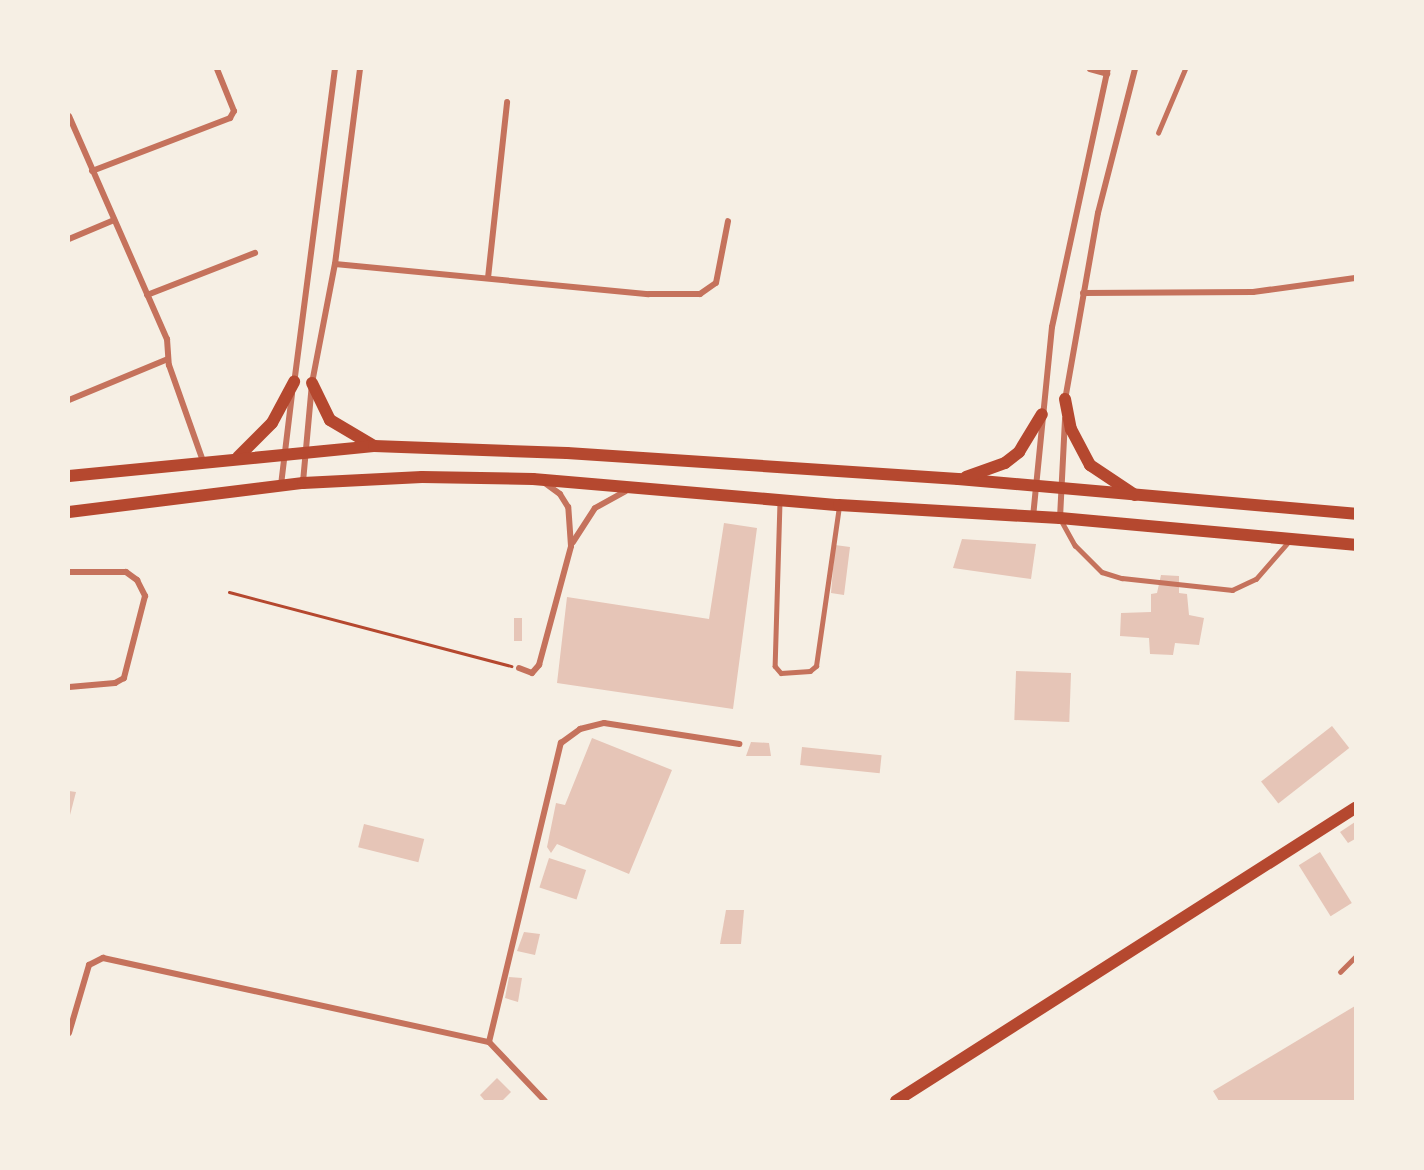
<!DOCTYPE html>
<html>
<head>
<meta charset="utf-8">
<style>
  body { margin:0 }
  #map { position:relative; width:1424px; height:1170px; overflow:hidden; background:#f6efe4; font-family:"Open Sans",sans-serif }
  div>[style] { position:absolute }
  .building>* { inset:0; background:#e6c5b7; transform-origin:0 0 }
  .path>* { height:3px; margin:-1.5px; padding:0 1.5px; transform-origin:1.5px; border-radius:1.5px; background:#b5482f }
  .service>* { height:4.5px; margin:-2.25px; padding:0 2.25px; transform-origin:2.25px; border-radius:2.25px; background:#c5725c }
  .minor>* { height:6px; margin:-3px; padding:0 3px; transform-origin:3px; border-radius:3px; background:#c5725c }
  .secondary>* { height:12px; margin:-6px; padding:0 6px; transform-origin:6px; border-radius:6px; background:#b5482f }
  span { translate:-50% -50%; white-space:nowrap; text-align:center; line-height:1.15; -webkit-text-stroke:6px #f6efe4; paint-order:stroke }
  .frame { position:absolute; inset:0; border:70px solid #f6efe4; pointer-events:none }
</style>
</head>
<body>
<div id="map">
  <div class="building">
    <div style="clip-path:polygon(724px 523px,757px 528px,733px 709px,557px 683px,567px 597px,709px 619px)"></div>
    <div style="clip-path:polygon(962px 539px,1036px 544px,1031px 579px,953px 568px)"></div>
    <div style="clip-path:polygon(835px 545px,850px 547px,844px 595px,831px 593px)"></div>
    <div style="clip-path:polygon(1161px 575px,1179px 576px,1179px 593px,1187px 594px,1189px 615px,1204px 618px,1199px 645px,1175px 643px,1173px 655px,1150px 654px,1149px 638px,1120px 636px,1121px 613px,1151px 612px,1151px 594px,1157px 593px)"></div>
    <div style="left:514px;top:618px;width:8px;height:23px"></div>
    <div style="left:1071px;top:673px;width:49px;height:55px;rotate:92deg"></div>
    <div style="left:1332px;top:726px;width:28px;height:90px;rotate:52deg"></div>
    <div style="clip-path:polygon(592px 738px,672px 770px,629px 874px,557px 844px,551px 853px,547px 847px,556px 803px,565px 805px)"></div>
    <div style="clip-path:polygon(751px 742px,769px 743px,771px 756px,746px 756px)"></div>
    <div style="left:802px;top:747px;width:80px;height:18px;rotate:6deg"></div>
    <div style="clip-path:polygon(69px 791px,76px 792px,70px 815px,69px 815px)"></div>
    <div style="clip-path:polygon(1355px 822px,1355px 839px,1348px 843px,1340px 832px)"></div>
    <div style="left:364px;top:824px;width:62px;height:24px;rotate:14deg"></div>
    <div style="left:1320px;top:852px;width:60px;height:25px;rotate:58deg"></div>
    <div style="left:549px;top:858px;width:39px;height:31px;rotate:18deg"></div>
    <div style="clip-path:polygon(726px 910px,744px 910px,741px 944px,720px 944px)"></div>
    <div style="clip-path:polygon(524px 932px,540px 934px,535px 955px,517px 951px)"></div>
    <div style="clip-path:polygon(509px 977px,522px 978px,518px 1002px,505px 998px)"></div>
    <div style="clip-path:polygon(1355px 1006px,1355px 1101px,1219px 1101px,1213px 1091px)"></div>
    <div style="clip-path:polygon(497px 1078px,511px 1092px,502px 1101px,485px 1101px,480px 1095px)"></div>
  </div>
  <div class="path">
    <div style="left:229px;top:592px;width:292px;rotate:14.7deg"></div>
  </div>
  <div class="service">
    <div style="left:1158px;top:133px;width:69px;rotate:-67.1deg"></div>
    <div style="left:780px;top:502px;width:164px;rotate:91.7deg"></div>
    <div style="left:775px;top:666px;width:9px;rotate:49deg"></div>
    <div style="left:781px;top:673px;width:29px;rotate:-4deg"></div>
    <div style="left:810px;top:671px;width:8px;rotate:-40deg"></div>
    <div style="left:816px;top:666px;width:162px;rotate:-81.8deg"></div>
    <div style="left:1061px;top:520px;width:29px;rotate:61deg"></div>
    <div style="left:1075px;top:545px;width:38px;rotate:45deg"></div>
    <div style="left:1102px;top:572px;width:21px;rotate:17deg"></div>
    <div style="left:1122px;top:578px;width:111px;rotate:6.2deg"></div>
    <div style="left:1232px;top:590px;width:26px;rotate:-25deg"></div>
    <div style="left:1256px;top:579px;width:50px;rotate:-49deg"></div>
    <div style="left:1340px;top:972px;width:21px;rotate:-45deg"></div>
  </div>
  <div class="minor">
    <div style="left:1090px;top:69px;width:18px;rotate:16deg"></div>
    <div style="left:69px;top:116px;width:244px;rotate:66.3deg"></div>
    <div style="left:167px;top:339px;width:26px;rotate:86deg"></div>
    <div style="left:169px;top:365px;width:102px;rotate:70.5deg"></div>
    <div style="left:92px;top:171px;width:148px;rotate:-21deg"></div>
    <div style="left:230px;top:118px;width:8px;rotate:-60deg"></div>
    <div style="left:234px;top:111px;width:45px;rotate:-112deg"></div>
    <div style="left:69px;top:239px;width:49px;rotate:-22.9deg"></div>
    <div style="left:335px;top:264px;width:315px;rotate:5.5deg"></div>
    <div style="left:649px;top:294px;width:51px"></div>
    <div style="left:700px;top:294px;width:19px;rotate:-35deg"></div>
    <div style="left:716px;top:283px;width:63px;rotate:-79deg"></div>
    <div style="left:488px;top:278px;width:177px;rotate:-83.8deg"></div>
    <div style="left:1083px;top:293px;width:170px;rotate:-0.3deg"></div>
    <div style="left:1253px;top:292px;width:103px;rotate:-7.8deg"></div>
    <div style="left:147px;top:295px;width:116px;rotate:-21.3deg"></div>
    <div style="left:294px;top:384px;width:318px;rotate:-82.6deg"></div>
    <div style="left:69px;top:400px;width:107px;rotate:-22.5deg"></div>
    <div style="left:1065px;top:400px;width:190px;rotate:-80deg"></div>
    <div style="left:1098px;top:213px;width:149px;rotate:-75.6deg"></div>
    <div style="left:303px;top:482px;width:99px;rotate:-84.8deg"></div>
    <div style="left:312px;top:383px;width:121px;rotate:-79.1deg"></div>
    <div style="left:335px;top:264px;width:197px;rotate:-82.7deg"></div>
    <div style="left:281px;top:485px;width:92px;rotate:-83.1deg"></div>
    <div style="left:1033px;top:517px;width:191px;rotate:-84.3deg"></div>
    <div style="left:1052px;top:327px;width:264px;rotate:-77.8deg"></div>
    <div style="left:1060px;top:518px;width:99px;rotate:-87.1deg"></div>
    <div style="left:573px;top:542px;width:40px;rotate:-57.1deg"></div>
    <div style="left:595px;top:508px;width:35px;rotate:-29deg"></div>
    <div style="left:69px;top:572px;width:57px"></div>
    <div style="left:126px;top:572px;width:14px;rotate:36deg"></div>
    <div style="left:137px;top:580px;width:18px;rotate:63deg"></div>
    <div style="left:145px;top:596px;width:85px;rotate:104.4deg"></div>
    <div style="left:124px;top:678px;width:10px;rotate:151deg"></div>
    <div style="left:115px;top:683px;width:46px;rotate:175deg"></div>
    <div style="left:519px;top:668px;width:14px;rotate:21deg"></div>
    <div style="left:532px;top:673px;width:11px;rotate:-49deg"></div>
    <div style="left:539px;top:665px;width:123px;rotate:-74.9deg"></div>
    <div style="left:571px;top:546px;width:39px;rotate:-94deg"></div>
    <div style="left:568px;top:507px;width:15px;rotate:-122deg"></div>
    <div style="left:560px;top:494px;width:19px;rotate:-144deg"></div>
    <div style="left:69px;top:1033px;width:71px;rotate:-73.6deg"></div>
    <div style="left:89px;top:965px;width:16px;rotate:-27deg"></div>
    <div style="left:103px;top:958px;width:395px;rotate:12.3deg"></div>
    <div style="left:489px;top:1042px;width:81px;rotate:46.5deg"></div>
    <div style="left:489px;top:1042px;width:308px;rotate:-76.5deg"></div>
    <div style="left:561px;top:743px;width:24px;rotate:-36deg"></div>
    <div style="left:580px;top:729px;width:25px;rotate:-14deg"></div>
    <div style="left:604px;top:723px;width:137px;rotate:8.8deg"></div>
  </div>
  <div class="secondary">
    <div style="left:312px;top:383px;width:41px;rotate:64.1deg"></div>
    <div style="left:330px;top:420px;width:51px;rotate:30.6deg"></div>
    <div style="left:1065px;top:399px;width:31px;rotate:79deg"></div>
    <div style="left:1071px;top:429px;width:41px;rotate:62.2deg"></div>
    <div style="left:1090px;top:465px;width:54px;rotate:33.7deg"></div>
    <div style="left:238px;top:457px;width:48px;rotate:-45deg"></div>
    <div style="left:272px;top:423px;width:47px;rotate:-61.8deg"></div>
    <div style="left:69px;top:476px;width:306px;rotate:-5.6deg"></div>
    <div style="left:374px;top:446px;width:193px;rotate:2.1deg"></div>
    <div style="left:567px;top:453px;width:392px;rotate:3.8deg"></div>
    <div style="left:958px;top:479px;width:399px;rotate:5deg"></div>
    <div style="left:966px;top:477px;width:41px;rotate:-19.7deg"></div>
    <div style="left:1005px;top:463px;width:18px;rotate:-38deg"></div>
    <div style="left:1019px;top:452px;width:44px;rotate:-58.8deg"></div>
    <div style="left:69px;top:512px;width:236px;rotate:-7.1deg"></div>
    <div style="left:303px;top:483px;width:119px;rotate:-2.9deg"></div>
    <div style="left:422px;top:477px;width:111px;rotate:1deg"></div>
    <div style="left:533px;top:479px;width:307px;rotate:4.9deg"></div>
    <div style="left:839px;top:505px;width:221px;rotate:3.4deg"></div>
    <div style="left:1060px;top:518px;width:296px;rotate:5.2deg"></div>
    <div style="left:896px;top:1101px;width:545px;rotate:-32.55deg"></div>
  </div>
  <div class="frame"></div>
</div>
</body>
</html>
